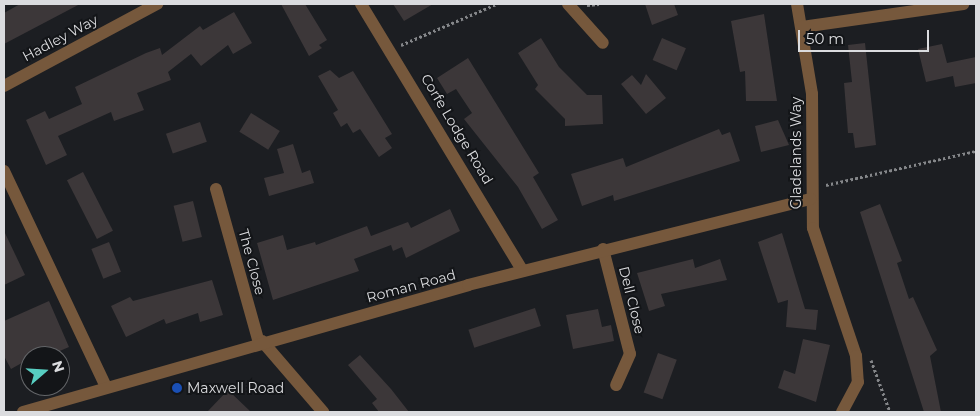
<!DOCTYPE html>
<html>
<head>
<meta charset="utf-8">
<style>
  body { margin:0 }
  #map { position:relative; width:980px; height:416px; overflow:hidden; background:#1c1e22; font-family:Montserrat,sans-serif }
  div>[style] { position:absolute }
  .building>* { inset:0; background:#3c3739; transform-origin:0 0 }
  .path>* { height:3px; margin-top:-1.5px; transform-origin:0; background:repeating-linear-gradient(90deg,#848689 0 2.5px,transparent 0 5px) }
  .minor>* { height:12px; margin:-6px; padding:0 6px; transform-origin:6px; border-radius:6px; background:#76583c }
  .dots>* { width:14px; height:14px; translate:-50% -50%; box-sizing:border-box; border:2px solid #131518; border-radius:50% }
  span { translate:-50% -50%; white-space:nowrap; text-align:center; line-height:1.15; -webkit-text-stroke:4px #131518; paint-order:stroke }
  .street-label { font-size:14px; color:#dbdcdf }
  .poi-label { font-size:14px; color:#dbdcdf }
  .left { translate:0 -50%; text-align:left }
  .frame { position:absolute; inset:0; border:5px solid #dbdcdf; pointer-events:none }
  .north { position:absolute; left:20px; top:346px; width:50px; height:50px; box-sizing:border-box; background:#131518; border:1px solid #636568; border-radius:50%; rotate:71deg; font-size:14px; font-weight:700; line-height:20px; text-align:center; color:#dbdcdf }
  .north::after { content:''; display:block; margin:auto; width:18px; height:22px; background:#57cec1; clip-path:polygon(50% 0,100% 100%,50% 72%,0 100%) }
  .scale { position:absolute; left:798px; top:30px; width:131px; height:22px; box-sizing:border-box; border:2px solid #dbdcdf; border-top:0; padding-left:6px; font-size:15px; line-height:18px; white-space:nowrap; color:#dbdcdf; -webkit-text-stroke:4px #131518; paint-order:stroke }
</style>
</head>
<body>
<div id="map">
  <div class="building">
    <div style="clip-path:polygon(20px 4px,80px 4px,4px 44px,4px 13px)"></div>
    <div style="clip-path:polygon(281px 4px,305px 4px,327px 40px,319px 45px,322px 48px,309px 56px)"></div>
    <div style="clip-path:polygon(393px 4px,433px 4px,404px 21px)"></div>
    <div style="clip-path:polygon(645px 4px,674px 4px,678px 15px,652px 25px)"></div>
    <div style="clip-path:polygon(234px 12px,252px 43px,233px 54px,228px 45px,201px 66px,191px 54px,168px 72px,171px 80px,137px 93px,144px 110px,114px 121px,111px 112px,58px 136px,67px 155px,46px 165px,26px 120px,45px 111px,49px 119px,82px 104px,75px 87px,146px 53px,160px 48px,162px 55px,200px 26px,203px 30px)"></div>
    <div style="clip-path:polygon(764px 14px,777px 101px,746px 101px,745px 71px,740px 72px,731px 21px)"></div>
    <div style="clip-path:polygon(541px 38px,559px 67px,587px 95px,602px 95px,603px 124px,565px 126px,565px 119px,535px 89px,538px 85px,518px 53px)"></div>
    <div style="left:662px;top:38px;width:26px;height:24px;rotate:23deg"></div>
    <div style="clip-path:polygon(865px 43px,876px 145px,855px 148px,853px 133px,848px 133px,844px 83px,852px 82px,848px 45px)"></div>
    <div style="clip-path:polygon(942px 44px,947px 63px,976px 57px,976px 83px,955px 87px,953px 76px,926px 82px,918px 49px)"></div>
    <div style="clip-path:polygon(468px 58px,539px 173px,533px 177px,558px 220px,542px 229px,518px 187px,464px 119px,472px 113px,456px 89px,447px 94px,437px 78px)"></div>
    <div style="clip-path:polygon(330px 70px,339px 78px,353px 71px,392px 134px,385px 138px,392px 148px,379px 157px,360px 129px,353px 133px,347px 123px,341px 127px,333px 113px,338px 110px,318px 76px)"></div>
    <div style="clip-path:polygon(646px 74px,666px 98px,646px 114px,621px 84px,632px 75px,641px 85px)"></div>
    <div style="left:251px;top:113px;width:34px;height:22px;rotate:32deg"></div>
    <div style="clip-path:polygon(778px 120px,789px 145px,761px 152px,755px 126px)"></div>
    <div style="left:200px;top:122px;width:21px;height:36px;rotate:71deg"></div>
    <div style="clip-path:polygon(719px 129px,722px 135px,730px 132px,740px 161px,614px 201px,613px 195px,582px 206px,571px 174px,623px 158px,626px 167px)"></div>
    <div style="clip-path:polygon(293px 144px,302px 173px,310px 170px,314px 183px,269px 196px,264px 178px,284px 173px,277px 149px)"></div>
    <div style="left:83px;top:172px;width:66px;height:18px;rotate:63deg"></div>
    <div style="left:193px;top:201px;width:37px;height:20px;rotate:76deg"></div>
    <div style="clip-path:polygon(880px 204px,902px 261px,897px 263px,909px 299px,913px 297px,937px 350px,930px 356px,941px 412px,924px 412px,860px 212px)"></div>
    <div style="clip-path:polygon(450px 209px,460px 231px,406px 258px,402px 247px,393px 251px,391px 245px,354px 259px,359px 271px,273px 300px,257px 243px,283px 235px,287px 250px,315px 242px,316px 245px,367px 226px,371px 236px,408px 222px,411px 228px)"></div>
    <div style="clip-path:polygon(4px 231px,25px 275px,4px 285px)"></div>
    <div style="clip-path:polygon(782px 233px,805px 309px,818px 310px,816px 330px,786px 327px,788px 300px,778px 303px,758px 242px)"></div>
    <div style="left:109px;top:242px;width:32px;height:19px;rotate:68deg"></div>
    <div style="clip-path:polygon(693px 259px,695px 268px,720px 259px,727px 280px,661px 294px,665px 306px,649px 311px,637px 273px)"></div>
    <div style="clip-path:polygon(212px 280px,223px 315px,200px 322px,198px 313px,166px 324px,164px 319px,126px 337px,111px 306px,130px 297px,133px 301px)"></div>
    <div style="clip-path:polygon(49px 301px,69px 347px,48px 356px,45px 350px,11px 369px,4px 356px,4px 321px)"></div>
    <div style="left:535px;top:308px;width:19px;height:70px;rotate:72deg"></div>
    <div style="clip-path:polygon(598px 309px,602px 327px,611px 325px,614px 341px,573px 349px,566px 315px)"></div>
    <div style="clip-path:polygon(803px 339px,830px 345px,816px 402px,778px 388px,784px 370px,795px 374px)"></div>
    <div style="left:658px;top:353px;width:20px;height:42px;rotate:20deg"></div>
    <div style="clip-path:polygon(360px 355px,391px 389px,409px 412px,379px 412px,372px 403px,377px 399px,348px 365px)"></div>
    <div style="clip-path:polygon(228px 390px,251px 412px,207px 412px)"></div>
  </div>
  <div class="path">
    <div style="left:587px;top:5px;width:12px;rotate:-5deg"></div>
    <div style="left:401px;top:45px;width:103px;rotate:-23.3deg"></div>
    <div style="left:826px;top:185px;width:154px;rotate:-12.8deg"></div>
    <div style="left:871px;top:360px;width:55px;rotate:69.9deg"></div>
  </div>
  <div class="minor">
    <div style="left:361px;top:4px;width:312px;rotate:58.8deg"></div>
    <div style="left:568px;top:4px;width:52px;rotate:48.1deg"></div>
    <div style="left:797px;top:4px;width:91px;rotate:80.5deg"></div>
    <div style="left:812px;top:94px;width:134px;rotate:89.6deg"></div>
    <div style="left:813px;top:228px;width:135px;rotate:71.4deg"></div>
    <div style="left:856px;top:356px;width:26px;rotate:86deg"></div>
    <div style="left:858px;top:382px;width:34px;rotate:118deg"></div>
    <div style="left:802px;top:27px;width:163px;rotate:-8.1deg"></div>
    <div style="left:4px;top:86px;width:174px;rotate:-28.2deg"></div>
    <div style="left:4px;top:171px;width:239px;rotate:64.7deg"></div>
    <div style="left:216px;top:189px;width:160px;rotate:74.4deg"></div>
    <div style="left:603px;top:249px;width:108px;rotate:75.6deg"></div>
    <div style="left:630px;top:354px;width:34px;rotate:114deg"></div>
    <div style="left:262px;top:341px;width:94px;rotate:49.3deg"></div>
    <div style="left:23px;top:412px;width:463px;rotate:-15.9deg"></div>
    <div style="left:468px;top:285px;width:353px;rotate:-14.1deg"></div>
  </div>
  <div class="dots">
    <div style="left:177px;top:388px;background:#1a4fb4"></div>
  </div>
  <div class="street-label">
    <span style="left:60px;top:38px;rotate:-28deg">Hadley Way</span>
    <span style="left:457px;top:129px;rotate:59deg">Corfe Lodge Road</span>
    <span style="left:796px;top:153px;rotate:-90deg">Gladelands Way</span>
    <span style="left:252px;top:262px;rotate:75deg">The Close</span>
    <span style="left:411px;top:286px;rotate:-15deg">Roman Road</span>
    <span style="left:632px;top:300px;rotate:76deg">Dell Close</span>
  </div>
  <div class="poi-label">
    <span class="left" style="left:187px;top:388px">Maxwell Road</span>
  </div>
  <div class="frame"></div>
  <div class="north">N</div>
  <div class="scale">50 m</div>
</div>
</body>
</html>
